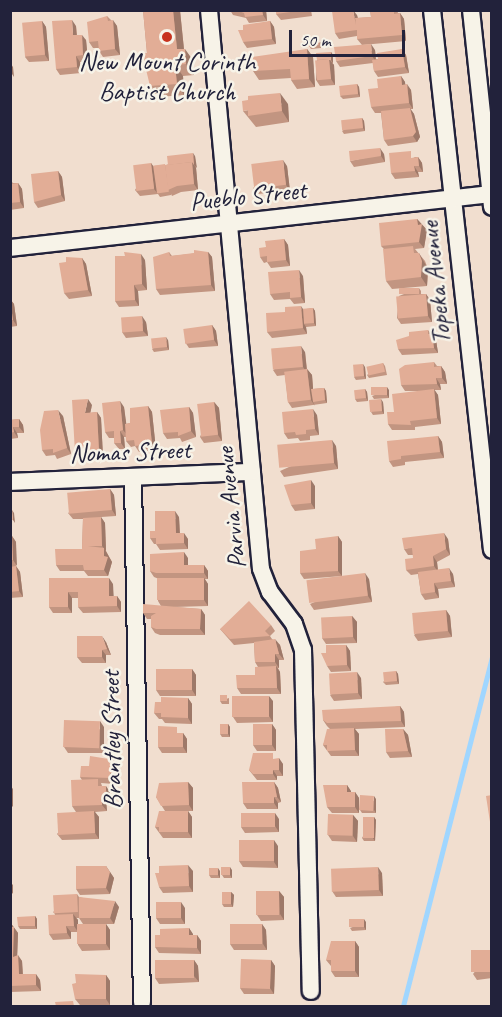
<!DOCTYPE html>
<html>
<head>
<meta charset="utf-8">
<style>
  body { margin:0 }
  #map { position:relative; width:502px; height:1017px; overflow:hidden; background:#f1decf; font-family:Caveat,sans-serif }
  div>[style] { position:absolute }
  .stream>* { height:4.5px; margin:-2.25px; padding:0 2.25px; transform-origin:2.25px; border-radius:2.25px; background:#a0d6ff }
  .roads { filter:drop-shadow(2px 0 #22223b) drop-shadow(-2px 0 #22223b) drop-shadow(0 2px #22223b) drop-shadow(0 -2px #22223b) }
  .minor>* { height:16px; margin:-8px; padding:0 8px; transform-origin:8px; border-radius:8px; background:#f7f3e8 }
  .wall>* { inset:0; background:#c29581 }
  .shaded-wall>* { inset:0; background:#9e7969 }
  .building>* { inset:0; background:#e2ad96; transform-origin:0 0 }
  .dots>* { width:16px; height:16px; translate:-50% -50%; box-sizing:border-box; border:3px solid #f7f3e8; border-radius:50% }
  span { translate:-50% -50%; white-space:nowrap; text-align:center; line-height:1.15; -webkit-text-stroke:5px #f7f3e8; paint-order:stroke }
  .poi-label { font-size:26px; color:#22223b }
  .street-label { font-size:26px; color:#22223b }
  .frame { position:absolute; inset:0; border:12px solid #22223b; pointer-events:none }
  .scale { position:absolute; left:289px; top:30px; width:116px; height:27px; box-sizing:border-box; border:3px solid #22223b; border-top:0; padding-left:8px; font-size:18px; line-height:21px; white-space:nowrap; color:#22223b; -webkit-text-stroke:4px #f7f3e8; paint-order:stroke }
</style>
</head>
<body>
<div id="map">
  <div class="stream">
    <div style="left:403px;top:1006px;width:361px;rotate:-75.7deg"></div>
  </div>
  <div class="roads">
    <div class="minor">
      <div style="left:209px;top:10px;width:561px;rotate:84.69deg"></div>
      <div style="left:261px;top:569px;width:25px;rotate:69deg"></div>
      <div style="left:270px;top:592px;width:40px;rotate:53deg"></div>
      <div style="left:294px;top:624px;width:28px;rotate:71deg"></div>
      <div style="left:303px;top:650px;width:341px;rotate:88.7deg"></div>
      <div style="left:432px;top:10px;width:543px;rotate:83.66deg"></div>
      <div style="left:471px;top:10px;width:198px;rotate:83.9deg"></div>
      <div style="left:10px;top:248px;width:485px;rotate:-6.4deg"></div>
      <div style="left:133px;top:478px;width:524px;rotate:89.02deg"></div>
      <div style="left:10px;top:482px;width:242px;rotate:-2.4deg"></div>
    </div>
  </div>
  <div class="wall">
    <div style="clip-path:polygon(143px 10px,180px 10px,184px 49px,192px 59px,194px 75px,183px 76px,184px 95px,158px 97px,150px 86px)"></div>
    <div style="clip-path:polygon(230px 10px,266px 10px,267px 21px,249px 23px,246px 18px,233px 15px)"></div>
    <div style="clip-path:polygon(276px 10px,311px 10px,312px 16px,281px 20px,276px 14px)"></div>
    <div style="clip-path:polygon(370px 10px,397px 10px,398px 13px,400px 13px,404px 19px,406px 41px,362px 45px,357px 39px,357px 36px,339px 39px,335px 33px,357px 15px,358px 18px,371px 17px)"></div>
    <div style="clip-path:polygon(107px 16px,117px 26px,120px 55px,103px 57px,99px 51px,99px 48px,93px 48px,89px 42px)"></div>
    <div style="clip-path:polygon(42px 21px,46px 27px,49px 61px,29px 62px,25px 57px)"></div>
    <div style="clip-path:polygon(270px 21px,274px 27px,276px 44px,247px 48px,243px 42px,243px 30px)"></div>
    <div style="clip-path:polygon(76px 26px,77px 35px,86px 40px,88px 61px,80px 62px,81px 73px,60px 75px,56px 69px)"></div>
    <div style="clip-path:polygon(321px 42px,321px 48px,311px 49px,309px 46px)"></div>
    <div style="clip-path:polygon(307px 49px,313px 57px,315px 87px,297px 89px,291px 80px,291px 78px,259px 80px,253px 71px)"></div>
    <div style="clip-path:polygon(402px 49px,406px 55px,409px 73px,378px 77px,374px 71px,373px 63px,340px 67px,336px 61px,375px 50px,376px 59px,378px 59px)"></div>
    <div style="clip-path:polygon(331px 52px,333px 55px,333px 63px,332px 63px,334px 65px,335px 85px,320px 86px,316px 80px,317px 60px)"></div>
    <div style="clip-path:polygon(401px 76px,405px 82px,405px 84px,411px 90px,413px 109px,410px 109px,414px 114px,420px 137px,417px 142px,388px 146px,384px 140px,381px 113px,375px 113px,371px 107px,378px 88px)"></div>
    <div style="clip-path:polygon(357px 84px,359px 87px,360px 97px,343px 99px,340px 96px)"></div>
    <div style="clip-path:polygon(288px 104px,289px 122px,256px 127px,243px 111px)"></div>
    <div style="clip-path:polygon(362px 118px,364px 121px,365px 131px,344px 134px,342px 131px)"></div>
    <div style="clip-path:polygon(384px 154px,385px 162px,354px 167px,350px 161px)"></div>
    <div style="clip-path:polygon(195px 156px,198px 190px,181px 192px,172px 196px,171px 194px,171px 195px,160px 197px,158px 194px,140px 196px,135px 190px,151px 163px,153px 166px,166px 165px)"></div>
    <div style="clip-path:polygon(415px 157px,418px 157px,422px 163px,423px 172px,418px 172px,419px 177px,395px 179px,391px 173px)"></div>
    <div style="clip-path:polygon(287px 166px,290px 191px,257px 194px,253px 188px)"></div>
    <div style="clip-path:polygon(58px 171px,62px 177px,65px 201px,38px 208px,34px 202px)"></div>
    <div style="clip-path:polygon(10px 180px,13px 183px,18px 183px,22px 189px,24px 208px,10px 210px)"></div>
    <div style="clip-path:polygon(417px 219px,427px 230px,424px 248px,415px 249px,425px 261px,428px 269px,427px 286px,392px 289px,386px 281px,384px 249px,381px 246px)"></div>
    <div style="clip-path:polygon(284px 239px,288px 245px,290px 266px,271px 268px,267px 262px,264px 263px,260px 257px,266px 247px)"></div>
    <div style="clip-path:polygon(169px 252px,172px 256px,208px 252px,212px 257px,215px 291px,160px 295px,156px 289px)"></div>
    <div style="clip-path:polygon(82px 258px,86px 264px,92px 296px,69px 299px,64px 293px)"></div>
    <div style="clip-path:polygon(145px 260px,147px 290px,138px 291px,139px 306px,119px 307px,115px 301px)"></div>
    <div style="clip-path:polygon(303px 276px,305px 303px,294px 304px,290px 299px,274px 300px,270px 294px)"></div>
    <div style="clip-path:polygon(419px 288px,421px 291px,421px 294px,426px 294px,430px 300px,432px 322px,401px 324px,397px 318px,399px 296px)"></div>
    <div style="clip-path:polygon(10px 299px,14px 304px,17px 326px,10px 327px)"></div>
    <div style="clip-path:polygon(313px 308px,315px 311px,316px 326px,306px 327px,307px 334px,272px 338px,267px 332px,285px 312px)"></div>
    <div style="clip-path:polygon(146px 322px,148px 336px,126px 338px,122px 332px)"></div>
    <div style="clip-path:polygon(212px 325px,216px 331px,218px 346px,189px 348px,185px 342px)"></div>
    <div style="clip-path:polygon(428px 330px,436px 340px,438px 353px,402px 355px,398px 349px)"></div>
    <div style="clip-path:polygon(168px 340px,169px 350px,154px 352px,152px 349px)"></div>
    <div style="clip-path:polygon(305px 352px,307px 369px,312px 375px,313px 389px,324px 388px,326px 391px,327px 403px,292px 408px,288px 402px,285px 375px,277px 376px,273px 370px)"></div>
    <div style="clip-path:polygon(434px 362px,437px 366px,441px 366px,445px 372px,447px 384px,440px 384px,441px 390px,434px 390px,438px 395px,441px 424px,415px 427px,415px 430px,392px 430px,388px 424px,394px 412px,423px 391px,405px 391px,401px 385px)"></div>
    <div style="clip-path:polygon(383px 363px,385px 366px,387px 375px,369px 378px,367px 375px)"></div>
    <div style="clip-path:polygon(365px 367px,366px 379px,356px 380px,354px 377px)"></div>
    <div style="clip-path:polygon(365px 389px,367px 392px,368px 401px,357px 402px,355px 399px)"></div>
    <div style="clip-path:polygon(389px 390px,389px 398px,374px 399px,372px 396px)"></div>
    <div style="clip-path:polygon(214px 402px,219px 408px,222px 441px,204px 443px,200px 437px)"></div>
    <div style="clip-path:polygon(383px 402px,384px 414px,373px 415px,371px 412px)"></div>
    <div style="clip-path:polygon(92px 405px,90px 413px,97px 412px,101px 418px,103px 457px,79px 459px,75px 453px)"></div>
    <div style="clip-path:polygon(148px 406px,152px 412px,156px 450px,139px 452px,135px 446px,131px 447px,126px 441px,126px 437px,124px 437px,125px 449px,119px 449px,114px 443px,114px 438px,109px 438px,105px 432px,124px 407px,126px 424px,130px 423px)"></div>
    <div style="clip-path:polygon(189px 407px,193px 413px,196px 437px,182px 442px,180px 438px,167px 439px,163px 433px)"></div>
    <div style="clip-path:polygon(317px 415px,319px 435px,310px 436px,310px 440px,300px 441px,298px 438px,288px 439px,284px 433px)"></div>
    <div style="clip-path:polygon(63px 416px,71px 454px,57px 459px,55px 455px,46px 456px,42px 450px)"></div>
    <div style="clip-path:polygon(19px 419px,23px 425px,24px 433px,17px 433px,18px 438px,10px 439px,10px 420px)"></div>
    <div style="clip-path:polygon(438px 436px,442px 442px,444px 458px,405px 462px,405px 465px,393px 467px,389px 461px)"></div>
    <div style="clip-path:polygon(336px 446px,338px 469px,284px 477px,280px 471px)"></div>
    <div style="clip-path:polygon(315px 486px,315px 509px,295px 511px,291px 505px)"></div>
    <div style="clip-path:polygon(110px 489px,114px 495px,116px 516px,101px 517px,105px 523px,106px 551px,112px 562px,108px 576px,88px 576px,84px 571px,60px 571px,56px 565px,82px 549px,83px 519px,73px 519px,68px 513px)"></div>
    <div style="clip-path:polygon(179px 517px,180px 533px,188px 539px,188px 549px,160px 550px,156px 544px,154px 544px,150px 538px,155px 531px)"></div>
    <div style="clip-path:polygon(10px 536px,12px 536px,16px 542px,16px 566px,20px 572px,23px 597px,10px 598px)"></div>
    <div style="clip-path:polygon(338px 536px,342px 542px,342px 576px,304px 579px,300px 573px,316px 549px)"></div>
    <div style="clip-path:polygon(448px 539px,450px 555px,437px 562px,438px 570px,453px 574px,455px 587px,438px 589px,439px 598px,425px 600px,421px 594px,418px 574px,411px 575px,406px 570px,413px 558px,413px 555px,408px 555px,404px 549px)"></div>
    <div style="clip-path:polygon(188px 558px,188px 565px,204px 565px,208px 571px,208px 579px,205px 579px,208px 584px,208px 606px,173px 607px,201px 609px,205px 615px,205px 635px,160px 635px,155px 633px,151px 627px,151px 619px,147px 619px,143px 613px,161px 606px,158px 601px,159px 579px,154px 577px,150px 571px)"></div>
    <div style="clip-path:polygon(49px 578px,113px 584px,113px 596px,117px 596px,121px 602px,121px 612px,83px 613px,78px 607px,78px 598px,72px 598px,72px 613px,53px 613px,49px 607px)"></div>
    <div style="clip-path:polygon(369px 579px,372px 602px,314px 610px,310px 604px)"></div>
    <div style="clip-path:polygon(446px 610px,450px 616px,452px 637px,418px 641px,414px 635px)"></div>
    <div style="clip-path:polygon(352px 616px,357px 622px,357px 643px,326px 644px,322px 638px)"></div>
    <div style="clip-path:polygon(271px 625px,275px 631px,270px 636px,272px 639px,280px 645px,284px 660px,279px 660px,279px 668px,278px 668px,280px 672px,281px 694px,241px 694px,237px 688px,255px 675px,258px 667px,255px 662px,254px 643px,234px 645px,220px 629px)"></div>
    <div style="clip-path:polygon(106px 642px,111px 655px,106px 655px,106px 663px,82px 663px,77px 657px)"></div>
    <div style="clip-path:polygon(346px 645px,350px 651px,351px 671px,331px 672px,327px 666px,326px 653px)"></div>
    <div style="clip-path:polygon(192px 669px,196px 675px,196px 696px,160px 696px,156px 690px)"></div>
    <div style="clip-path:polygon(396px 671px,398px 674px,399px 684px,386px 685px,383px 682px)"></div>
    <div style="clip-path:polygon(361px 678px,362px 699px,334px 701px,330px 695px)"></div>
    <div style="clip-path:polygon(188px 698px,192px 704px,192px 724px,165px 723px,162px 719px,159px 719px,154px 713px,161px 702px)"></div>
    <div style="clip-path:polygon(229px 698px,229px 704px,222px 704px,220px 701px)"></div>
    <div style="clip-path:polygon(273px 701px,273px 722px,237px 723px,233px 717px)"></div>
    <div style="clip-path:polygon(400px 706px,404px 712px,405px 727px,355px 729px,359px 734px,359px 756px,331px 756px,323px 745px,330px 729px,327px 726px,323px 720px)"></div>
    <div style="clip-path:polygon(228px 724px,230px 727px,230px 737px,222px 737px,220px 734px)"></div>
    <div style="clip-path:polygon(272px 724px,276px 730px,276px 751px,257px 751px,253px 745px)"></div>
    <div style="clip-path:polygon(104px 727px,104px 753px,68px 753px,64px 747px)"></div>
    <div style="clip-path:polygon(403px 729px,408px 735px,412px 757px,390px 758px,386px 752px)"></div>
    <div style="clip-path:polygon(181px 733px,183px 733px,187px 739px,187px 753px,162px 753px,158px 747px)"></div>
    <div style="clip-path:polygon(276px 759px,283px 764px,283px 776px,277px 776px,277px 780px,257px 780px,249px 770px)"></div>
    <div style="clip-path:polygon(120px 766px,119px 780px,114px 779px,114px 784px,101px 783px,102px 786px,110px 792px,110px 801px,106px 801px,107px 811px,95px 812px,99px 817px,99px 839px,62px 840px,57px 834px,76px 812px,72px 806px,82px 780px,80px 777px)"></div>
    <div style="clip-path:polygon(188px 782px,193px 788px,193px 811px,188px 811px,192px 817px,192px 838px,163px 838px,155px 827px,165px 811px,156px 797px)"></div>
    <div style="clip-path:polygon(274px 782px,278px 788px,281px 802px,278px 803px,278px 809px,247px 809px,243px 803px)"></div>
    <div style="clip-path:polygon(347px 785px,351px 792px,355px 792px,359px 798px,359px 813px,332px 813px,327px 807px)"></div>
    <div style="clip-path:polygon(376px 799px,376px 813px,362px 813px,360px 810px)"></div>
    <div style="clip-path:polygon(353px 815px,358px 821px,357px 842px,332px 841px,328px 835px)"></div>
    <div style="clip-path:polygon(374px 817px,376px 820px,375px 841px,364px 841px,362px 838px)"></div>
    <div style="clip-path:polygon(279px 819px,279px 832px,245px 833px,241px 827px)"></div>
    <div style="clip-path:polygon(278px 846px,278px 868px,243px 867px,239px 861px)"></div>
    <div style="clip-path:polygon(232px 870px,232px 878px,224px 878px,222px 875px)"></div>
    <div style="clip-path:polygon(193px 871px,193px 892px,163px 893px,159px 887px)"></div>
    <div style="clip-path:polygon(220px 871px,220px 878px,211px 878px,209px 875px)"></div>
    <div style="clip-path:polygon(110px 872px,114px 878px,110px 894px,80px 895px,76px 889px)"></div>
    <div style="clip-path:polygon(382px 873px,383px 896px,336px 897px,332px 891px)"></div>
    <div style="clip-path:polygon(279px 891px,284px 897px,284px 920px,261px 921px,257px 915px)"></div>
    <div style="clip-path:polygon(231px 892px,234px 895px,233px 907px,224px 907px,222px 904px)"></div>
    <div style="clip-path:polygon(77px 894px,79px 897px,119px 907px,114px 924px,83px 924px,79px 918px,76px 918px,78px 920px,78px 925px,106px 924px,110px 930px,110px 950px,82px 951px,78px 945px,77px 932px,71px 932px,71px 939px,53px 940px,49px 934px,55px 914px,53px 912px)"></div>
    <div style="clip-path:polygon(185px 908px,185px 924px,160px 924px,156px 918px)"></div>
    <div style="clip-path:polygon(35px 916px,37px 919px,37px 929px,20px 929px,18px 926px)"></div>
    <div style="clip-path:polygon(10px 922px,18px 933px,17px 956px,22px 961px,23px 974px,40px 980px,41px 991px,10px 992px)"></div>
    <div style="clip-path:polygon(366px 922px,366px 930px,352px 931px,350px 928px)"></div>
    <div style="clip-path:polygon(262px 924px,266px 930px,267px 950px,234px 950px,230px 944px)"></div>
    <div style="clip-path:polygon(189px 928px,193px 935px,197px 935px,201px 941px,201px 954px,159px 953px,155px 947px,160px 935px)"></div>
    <div style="clip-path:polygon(355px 941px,359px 947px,359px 977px,335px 977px,331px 971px,331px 966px,326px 960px)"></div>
    <div style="clip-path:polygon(492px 950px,492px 978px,477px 980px,473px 974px)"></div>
    <div style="clip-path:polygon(194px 960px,198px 966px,199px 982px,159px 984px,155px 978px)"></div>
    <div style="clip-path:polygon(271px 960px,275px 966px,274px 994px,244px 994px,240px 988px)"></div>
    <div style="clip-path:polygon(106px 975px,110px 981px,110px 1005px,80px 1005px,75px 999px,76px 983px)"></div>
  </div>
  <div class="shaded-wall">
    <div style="clip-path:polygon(173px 10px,180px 11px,185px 60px,177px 49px)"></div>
    <div style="clip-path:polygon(262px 10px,266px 10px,267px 21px,263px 15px)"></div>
    <div style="clip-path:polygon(353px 10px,357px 15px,360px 31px,356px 25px)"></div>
    <div style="clip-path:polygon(400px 13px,404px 19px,406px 41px,402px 35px)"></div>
    <div style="clip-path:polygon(72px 20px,76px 26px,77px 41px,73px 35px)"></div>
    <div style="clip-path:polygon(113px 20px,117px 26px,120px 55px,115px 49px)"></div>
    <div style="clip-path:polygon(42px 21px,46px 27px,49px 61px,45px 55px)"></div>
    <div style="clip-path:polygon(270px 21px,274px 27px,276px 44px,272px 39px)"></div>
    <div style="clip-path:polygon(82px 35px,86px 40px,88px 61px,83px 55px)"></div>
    <div style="clip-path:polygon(371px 44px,375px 50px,376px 62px,372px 56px)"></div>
    <div style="clip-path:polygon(185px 49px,192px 59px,194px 75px,186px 64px)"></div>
    <div style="clip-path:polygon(307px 49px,313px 57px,315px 87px,309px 79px)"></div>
    <div style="clip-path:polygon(402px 49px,406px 55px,409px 73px,405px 67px)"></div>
    <div style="clip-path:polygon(331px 52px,333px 55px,333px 63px,331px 60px)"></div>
    <div style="clip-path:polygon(76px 56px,80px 62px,81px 73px,77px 67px)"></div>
    <div style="clip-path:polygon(329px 59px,334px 65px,335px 85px,331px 79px)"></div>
    <div style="clip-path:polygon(11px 64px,13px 67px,14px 77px,12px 74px)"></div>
    <div style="clip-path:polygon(175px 65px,183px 76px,184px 95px,177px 84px)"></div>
    <div style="clip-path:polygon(401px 76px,405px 82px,406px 91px,402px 85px)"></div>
    <div style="clip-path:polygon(357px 84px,359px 87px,360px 97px,358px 94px)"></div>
    <div style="clip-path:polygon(407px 84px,411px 90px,413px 109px,409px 103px)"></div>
    <div style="clip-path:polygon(280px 93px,288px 104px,289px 122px,282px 111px)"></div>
    <div style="clip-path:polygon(410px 108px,414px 114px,420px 137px,417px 142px,413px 136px)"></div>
    <div style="clip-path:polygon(362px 118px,364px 121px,365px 131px,363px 128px)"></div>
    <div style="clip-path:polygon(380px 148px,384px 154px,385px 162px,381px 156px)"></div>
    <div style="clip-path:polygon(193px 153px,195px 156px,197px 168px,194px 165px)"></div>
    <div style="clip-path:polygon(418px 157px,422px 163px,423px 172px,419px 166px)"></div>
    <div style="clip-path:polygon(283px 160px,287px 166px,290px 191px,286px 185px)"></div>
    <div style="clip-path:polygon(192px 162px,196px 168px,198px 190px,194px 184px)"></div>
    <div style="clip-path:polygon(151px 163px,155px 169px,158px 194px,154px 189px)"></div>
    <div style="clip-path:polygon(414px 166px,418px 172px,419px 177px,415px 171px)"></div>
    <div style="clip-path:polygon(58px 171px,62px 177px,65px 201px,61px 195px)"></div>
    <div style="clip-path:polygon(18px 183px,22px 189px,24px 208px,20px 202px)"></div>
    <div style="clip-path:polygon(417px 219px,427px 230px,424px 248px,419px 242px)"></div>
    <div style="clip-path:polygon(284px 239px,288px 245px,290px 266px,286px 260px)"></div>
    <div style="clip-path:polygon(208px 252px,212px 257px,215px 291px,211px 285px)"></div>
    <div style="clip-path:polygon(419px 253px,428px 269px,427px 286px,421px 277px)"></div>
    <div style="clip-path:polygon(141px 254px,145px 260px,147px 290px,142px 284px)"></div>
    <div style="clip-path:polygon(82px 258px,86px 264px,92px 296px,88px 290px)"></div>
    <div style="clip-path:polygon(299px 270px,303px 276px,305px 303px,301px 297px)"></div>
    <div style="clip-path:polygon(134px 285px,138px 291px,139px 306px,135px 300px)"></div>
    <div style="clip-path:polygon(426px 294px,430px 300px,432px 322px,428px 316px)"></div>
    <div style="clip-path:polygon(10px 299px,14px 304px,17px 326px,13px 320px)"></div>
    <div style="clip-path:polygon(301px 306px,305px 312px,304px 324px,306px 327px,307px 334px,303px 328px)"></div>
    <div style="clip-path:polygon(313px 308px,315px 311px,316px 326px,314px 323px)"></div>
    <div style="clip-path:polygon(142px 316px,146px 322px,148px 336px,143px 331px)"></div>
    <div style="clip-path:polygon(212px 325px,216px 331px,218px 346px,214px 340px)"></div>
    <div style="clip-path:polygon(432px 334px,436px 340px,438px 353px,434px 348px)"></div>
    <div style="clip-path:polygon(166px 337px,168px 340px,169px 350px,167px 347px)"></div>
    <div style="clip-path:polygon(301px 346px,305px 352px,307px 373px,303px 367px)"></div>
    <div style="clip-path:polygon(363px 364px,365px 367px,366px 379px,364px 376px)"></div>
    <div style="clip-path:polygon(441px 366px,445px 372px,447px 384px,442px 378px)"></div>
    <div style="clip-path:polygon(307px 369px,312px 375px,314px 401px,313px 402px,315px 406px,311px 400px)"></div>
    <div style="clip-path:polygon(436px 378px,440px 384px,441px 390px,437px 384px)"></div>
    <div style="clip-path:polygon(387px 387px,389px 390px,389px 398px,387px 395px)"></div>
    <div style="clip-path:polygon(324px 388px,326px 391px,327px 403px,325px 400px)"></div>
    <div style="clip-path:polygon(365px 389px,367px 392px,368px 401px,366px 398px)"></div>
    <div style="clip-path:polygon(434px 389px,438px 395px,441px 424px,437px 418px)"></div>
    <div style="clip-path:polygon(88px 399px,92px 405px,89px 419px,85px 413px)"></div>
    <div style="clip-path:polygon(381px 399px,383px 402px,384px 414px,382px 411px)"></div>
    <div style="clip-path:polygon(120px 401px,124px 407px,128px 436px,123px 430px)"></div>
    <div style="clip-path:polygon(214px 402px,219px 408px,222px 441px,218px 435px)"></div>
    <div style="clip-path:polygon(148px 406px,152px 412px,156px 450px,152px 444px)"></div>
    <div style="clip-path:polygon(189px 407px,193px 413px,196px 437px,191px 431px)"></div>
    <div style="clip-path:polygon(313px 409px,317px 415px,319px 435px,315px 429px)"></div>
    <div style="clip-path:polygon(58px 410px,63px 416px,71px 454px,67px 448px)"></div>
    <div style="clip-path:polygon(97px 412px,101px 418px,103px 457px,99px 451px)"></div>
    <div style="clip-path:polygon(19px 419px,23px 425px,24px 433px,19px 427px)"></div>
    <div style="clip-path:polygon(13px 427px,17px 433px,18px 438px,14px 432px)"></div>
    <div style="clip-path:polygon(120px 431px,124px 437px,125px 449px,121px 443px)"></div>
    <div style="clip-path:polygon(438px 436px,442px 442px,444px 458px,440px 452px)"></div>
    <div style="clip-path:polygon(332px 440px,336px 446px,338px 469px,334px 463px)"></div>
    <div style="clip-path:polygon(311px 480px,315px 486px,315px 509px,311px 503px)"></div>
    <div style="clip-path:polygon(110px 489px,114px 495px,116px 516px,112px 510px)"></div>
    <div style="clip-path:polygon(12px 510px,14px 513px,15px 523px,13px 520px)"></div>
    <div style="clip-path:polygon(175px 511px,179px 517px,180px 539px,176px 533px)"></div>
    <div style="clip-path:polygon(101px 517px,105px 523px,106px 551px,102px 546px)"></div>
    <div style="clip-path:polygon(184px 533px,188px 539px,188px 549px,184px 543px)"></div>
    <div style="clip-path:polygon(444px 533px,448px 539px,450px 555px,446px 549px)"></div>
    <div style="clip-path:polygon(12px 536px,16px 542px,17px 566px,13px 560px)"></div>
    <div style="clip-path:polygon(338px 536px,342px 542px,342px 576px,338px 571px)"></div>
    <div style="clip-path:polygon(104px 548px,112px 562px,108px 576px,104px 570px)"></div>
    <div style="clip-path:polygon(184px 552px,188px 558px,188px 571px,184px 565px)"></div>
    <div style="clip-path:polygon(433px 556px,437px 562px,438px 572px,434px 566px)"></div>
    <div style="clip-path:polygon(204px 565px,208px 571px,208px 579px,204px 573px)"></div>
    <div style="clip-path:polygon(16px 566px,20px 572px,23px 597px,19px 591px)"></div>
    <div style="clip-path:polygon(449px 568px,453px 574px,455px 587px,451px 581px)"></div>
    <div style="clip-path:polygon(365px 573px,369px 579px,372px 602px,368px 596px)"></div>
    <div style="clip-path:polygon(109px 578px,113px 584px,114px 602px,109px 596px)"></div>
    <div style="clip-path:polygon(204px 578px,208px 584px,208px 606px,204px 600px)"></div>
    <div style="clip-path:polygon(434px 583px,438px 589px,439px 598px,435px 592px)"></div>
    <div style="clip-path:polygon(68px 592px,72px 598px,72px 613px,68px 607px)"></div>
    <div style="clip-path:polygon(117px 596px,121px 602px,121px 612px,117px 606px)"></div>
    <div style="clip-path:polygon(201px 609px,205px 615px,205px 635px,200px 629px)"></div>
    <div style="clip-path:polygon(446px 610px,450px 616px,452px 637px,448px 631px)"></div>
    <div style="clip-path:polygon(352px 616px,357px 622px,357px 643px,353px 637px)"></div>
    <div style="clip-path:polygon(102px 636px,106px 642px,111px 655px,107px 649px)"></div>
    <div style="clip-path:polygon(275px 639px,280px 645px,284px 660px,279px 654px)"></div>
    <div style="clip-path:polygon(346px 645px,350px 651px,351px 671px,347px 665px)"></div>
    <div style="clip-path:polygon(102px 650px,106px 655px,106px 663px,102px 657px)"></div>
    <div style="clip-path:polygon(275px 654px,279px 660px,279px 668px,275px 662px)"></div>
    <div style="clip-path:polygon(276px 666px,280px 672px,281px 694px,277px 688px)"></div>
    <div style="clip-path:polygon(192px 669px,196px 675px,196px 696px,192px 690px)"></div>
    <div style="clip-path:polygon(396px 671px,398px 674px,399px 684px,397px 681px)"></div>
    <div style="clip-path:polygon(357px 672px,361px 678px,362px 699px,358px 693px)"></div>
    <div style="clip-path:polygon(269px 696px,273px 701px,273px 722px,269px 716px)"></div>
    <div style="clip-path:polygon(188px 698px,192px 704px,192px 724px,188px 718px)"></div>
    <div style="clip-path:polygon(400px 706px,404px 712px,405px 727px,401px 721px)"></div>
    <div style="clip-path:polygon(100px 721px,104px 727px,104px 753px,100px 747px)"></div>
    <div style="clip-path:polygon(228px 724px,230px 727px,230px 737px,228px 734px)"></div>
    <div style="clip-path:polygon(272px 724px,276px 730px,276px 751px,272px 745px)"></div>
    <div style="clip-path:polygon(354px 728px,359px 734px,359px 756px,355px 750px)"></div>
    <div style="clip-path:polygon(403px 729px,408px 735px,412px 757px,408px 751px)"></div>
    <div style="clip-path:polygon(183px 733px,187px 739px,187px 753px,183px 747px)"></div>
    <div style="clip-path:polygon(279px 758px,283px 764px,283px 776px,279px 770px)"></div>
    <div style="clip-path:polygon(115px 760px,120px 766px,119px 780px,115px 774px)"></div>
    <div style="clip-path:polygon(273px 770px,277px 776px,277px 780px,273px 774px)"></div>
    <div style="clip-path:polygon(110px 773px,114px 779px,114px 784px,110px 778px)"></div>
    <div style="clip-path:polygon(188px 782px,193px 788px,193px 811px,189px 805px)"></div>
    <div style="clip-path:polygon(274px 782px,278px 788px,281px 802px,277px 797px)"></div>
    <div style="clip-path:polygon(10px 785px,13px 789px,13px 807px,10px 804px)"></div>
    <div style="clip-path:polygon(347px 785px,351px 791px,351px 798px,347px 792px)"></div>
    <div style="clip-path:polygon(106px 786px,110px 792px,110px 801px,106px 795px)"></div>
    <div style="clip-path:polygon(355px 792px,359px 798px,359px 813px,355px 807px)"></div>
    <div style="clip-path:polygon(102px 795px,106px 801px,107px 811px,102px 805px)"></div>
    <div style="clip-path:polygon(374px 796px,376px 799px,376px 813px,374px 810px)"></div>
    <div style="clip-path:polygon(274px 797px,278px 803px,278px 809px,274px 803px)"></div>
    <div style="clip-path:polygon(94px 811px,99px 817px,99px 839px,95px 833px)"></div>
    <div style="clip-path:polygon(188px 811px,192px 817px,192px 838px,188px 832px)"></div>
    <div style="clip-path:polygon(275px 813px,279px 819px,279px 832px,275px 826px)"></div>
    <div style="clip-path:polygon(353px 815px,358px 821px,357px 842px,353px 836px)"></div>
    <div style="clip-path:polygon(374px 817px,376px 820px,375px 841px,373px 838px)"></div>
    <div style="clip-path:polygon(274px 840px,278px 846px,278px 868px,274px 862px)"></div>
    <div style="clip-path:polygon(188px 865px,193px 871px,193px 892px,189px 886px)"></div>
    <div style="clip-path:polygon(106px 866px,114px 878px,110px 894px,106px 888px)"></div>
    <div style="clip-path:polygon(230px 867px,232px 870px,232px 878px,230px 875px)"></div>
    <div style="clip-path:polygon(378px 867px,382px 873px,383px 896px,379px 890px)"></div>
    <div style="clip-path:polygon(218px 868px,220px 871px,220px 878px,218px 875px)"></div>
    <div style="clip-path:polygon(10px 882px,13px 885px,13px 894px,10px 890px)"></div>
    <div style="clip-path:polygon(279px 891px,284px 897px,284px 920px,280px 914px)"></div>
    <div style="clip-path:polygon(231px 892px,234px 895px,233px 907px,231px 904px)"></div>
    <div style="clip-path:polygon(115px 901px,119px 907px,114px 924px,110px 918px)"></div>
    <div style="clip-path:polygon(181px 902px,185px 908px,185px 924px,181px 918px)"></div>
    <div style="clip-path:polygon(73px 914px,78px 920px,78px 932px,74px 926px)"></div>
    <div style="clip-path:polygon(35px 916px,37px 919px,37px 929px,35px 926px)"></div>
    <div style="clip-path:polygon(364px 919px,366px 922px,366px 930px,364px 927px)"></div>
    <div style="clip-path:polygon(10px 922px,18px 933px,17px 962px,13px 957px)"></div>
    <div style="clip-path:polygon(106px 924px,110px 930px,110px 950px,106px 944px)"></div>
    <div style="clip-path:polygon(262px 924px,266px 930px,267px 950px,263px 944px)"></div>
    <div style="clip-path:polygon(66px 926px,71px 932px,71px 939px,67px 933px)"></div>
    <div style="clip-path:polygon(189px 928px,193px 934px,193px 941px,189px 935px)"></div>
    <div style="clip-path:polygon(197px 935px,201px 941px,201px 954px,197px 948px)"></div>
    <div style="clip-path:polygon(355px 941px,359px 947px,359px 977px,355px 971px)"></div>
    <div style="clip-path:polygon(18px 955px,22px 961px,23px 980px,19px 974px)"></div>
    <div style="clip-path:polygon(194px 960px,198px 966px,199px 982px,194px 976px)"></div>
    <div style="clip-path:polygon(271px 960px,275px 966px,274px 994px,270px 988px)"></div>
    <div style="clip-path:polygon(36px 974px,40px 980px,41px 991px,36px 985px)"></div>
    <div style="clip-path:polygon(106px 975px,110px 981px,110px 1005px,106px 999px)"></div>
  </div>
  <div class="building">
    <div style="clip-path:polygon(143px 10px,173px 10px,177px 49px,185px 49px,186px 64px,175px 65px,177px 84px,150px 86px,142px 53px,147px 53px)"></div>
    <div style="clip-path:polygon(236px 10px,262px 10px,263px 15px,245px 17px,244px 13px)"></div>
    <div style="clip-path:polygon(276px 10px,305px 10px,276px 14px)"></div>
    <div style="clip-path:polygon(337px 10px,353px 10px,356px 25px,355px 18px,371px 17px,370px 10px,394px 10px,394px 14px,400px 13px,402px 35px,357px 39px,357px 30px,335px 33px,332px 11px)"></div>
    <div style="clip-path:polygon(107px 16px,108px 21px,113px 20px,115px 49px,99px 51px,98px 41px,89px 42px,87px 22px)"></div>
    <div style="clip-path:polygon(72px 20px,73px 35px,82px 35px,83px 55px,76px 56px,77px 67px,56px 69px,52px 21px)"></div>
    <div style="left:42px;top:21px;width:34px;height:20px;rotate:85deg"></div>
    <div style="clip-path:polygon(270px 21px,272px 39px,243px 42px,238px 30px,243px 30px,243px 25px)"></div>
    <div style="left:318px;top:39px;width:6px;height:10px;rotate:81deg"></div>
    <div style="clip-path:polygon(371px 44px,372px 56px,336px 61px,334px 47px)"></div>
    <div style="clip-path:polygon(307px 49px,309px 79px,291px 80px,290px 69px,253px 71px,252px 57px)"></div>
    <div style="clip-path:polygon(402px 49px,405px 67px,374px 71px,372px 60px,378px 59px,377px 53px)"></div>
    <div style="clip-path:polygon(331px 52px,331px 60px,329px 60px,329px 59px,317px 60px,316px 53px)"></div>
    <div style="left:329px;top:59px;width:20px;height:14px;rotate:84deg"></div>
    <div style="clip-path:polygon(10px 64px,11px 64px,12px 74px,10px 74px)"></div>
    <div style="clip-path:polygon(401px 76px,402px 85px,407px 84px,409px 103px,371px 107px,368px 89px,378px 88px,377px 79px)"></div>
    <div style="left:357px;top:84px;width:10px;height:18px;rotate:84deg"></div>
    <div style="clip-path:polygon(280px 93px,282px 111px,248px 116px,248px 110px,243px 111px,242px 101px,248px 100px,248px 96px)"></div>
    <div style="clip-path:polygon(410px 108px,416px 132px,413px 136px,384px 140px,381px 111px)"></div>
    <div style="left:362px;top:118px;width:10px;height:21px;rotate:84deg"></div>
    <div style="clip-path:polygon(380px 148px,381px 156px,350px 161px,349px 151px)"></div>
    <div style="clip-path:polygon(411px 151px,411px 158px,418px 157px,419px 166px,414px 166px,415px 171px,391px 173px,389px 153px)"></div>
    <div style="clip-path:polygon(193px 153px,194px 165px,192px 162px,168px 165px,167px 156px)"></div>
    <div style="left:283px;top:160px;width:25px;height:32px;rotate:83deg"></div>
    <div style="clip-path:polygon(192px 162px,194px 184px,177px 186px,168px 190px,165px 165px)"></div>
    <div style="left:151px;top:163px;width:26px;height:18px;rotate:83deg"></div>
    <div style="left:165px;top:164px;width:28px;height:12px;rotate:82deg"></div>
    <div style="clip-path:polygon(58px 171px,61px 195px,34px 202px,31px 174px)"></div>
    <div style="clip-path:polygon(18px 183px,20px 202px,10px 203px,10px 184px)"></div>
    <div style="clip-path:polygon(417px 219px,418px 225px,422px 224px,419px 242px,381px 246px,379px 223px)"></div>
    <div style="clip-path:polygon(284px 239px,286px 260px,267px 262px,267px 256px,260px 257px,259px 248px,266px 247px,265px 241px)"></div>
    <div style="clip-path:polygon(413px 246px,414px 253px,419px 253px,422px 261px,421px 277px,386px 281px,383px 249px)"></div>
    <div style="clip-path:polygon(194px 250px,208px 252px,211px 285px,156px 289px,153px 257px,169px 252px,170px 256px,194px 253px)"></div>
    <div style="clip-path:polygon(124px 252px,141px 254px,142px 284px,134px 285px,135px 300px,115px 301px,115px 256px,125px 256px)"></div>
    <div style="clip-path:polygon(66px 257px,82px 258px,88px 290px,64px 293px,59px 263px,66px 262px)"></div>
    <div style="clip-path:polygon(299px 270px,301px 297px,290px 298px,290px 292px,270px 294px,268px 272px)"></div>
    <div style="left:419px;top:288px;width:6px;height:20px;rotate:90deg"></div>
    <div style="left:426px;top:294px;width:22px;height:30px;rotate:85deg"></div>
    <div style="clip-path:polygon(10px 300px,13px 320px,10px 320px)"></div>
    <div style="clip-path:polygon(301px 306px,303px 328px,267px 332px,266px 313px,285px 312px,285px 307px)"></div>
    <div style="left:313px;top:308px;width:15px;height:10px;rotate:86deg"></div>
    <div style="left:142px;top:316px;width:15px;height:21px;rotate:86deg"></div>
    <div style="left:212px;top:325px;width:15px;height:29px;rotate:82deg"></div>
    <div style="clip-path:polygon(428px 330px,428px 334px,432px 334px,434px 348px,398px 349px,396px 340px,409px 336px,409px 332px)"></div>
    <div style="left:166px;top:337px;width:10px;height:15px;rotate:84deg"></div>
    <div style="left:301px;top:346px;width:21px;height:30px;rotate:85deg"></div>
    <div style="clip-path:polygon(434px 362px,434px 367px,441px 366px,442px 378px,436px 378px,437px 384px,401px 385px,399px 369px,405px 365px)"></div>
    <div style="left:383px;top:363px;width:9px;height:17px;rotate:77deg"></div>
    <div style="left:363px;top:364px;width:12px;height:10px;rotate:85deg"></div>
    <div style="left:307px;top:369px;width:31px;height:23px;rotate:83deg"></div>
    <div style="left:387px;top:387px;width:8px;height:16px;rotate:90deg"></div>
    <div style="clip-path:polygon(324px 388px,325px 400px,313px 402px,311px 389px)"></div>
    <div style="left:365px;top:389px;width:9px;height:11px;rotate:84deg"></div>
    <div style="clip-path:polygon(434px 389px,437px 418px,410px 421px,411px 425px,388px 424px,387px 412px,394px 412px,392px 394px)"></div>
    <div style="clip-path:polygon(88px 399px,85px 413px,97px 412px,99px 451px,75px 453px,72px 400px)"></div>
    <div style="left:381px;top:399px;width:12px;height:12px;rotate:85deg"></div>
    <div style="clip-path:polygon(120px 401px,123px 430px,120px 431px,121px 443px,114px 443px,114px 431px,105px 432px,102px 403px)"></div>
    <div style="left:214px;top:402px;width:33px;height:17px;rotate:83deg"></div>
    <div style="clip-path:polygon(148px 406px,152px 444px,135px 446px,134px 440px,126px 441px,125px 424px,130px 423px,130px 408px)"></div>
    <div style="clip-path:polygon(189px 407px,191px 431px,178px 436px,178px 432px,163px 433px,160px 410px)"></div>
    <div style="clip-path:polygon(313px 409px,315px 429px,306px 430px,306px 434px,296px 435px,295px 432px,284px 433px,282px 412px)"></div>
    <div style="clip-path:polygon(58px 410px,67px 448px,53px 453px,53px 449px,42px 450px,40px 430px,44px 411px)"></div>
    <div style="clip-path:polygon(19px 419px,19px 427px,13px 427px,14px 432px,10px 433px,10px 420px)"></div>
    <div style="clip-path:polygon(438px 436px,440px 452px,401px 456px,401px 459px,389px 461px,387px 441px)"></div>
    <div style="left:332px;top:440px;width:23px;height:55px;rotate:85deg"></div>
    <div style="clip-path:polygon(311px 480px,311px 503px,291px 505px,284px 485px)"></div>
    <div style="left:110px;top:489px;width:21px;height:43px;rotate:85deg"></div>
    <div style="clip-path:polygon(12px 510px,13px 520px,10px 520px,10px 511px)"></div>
    <div style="clip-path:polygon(155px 511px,175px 511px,176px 533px,184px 533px,184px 543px,156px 544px,156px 538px,150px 538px,150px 531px,155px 531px)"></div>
    <div style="clip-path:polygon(101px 517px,102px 546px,88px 546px,104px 548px,104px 556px,108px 557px,104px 570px,84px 570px,83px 565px,56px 565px,55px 549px,82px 549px,83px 518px)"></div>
    <div style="clip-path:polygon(444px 533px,446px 549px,433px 556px,434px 566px,406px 570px,405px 559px,413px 558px,412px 548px,404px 549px,402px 538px)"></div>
    <div style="clip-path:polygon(10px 536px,12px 536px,13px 560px,10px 560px)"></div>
    <div style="clip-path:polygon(338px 536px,338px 571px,300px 573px,300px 551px,316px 549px,315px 539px)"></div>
    <div style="clip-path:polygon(184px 552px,184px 565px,204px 565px,204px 573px,156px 573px,150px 571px,150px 554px)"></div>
    <div style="clip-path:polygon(16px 566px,19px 591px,10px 592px,10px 567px)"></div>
    <div style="clip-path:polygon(449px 568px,451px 581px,434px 583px,435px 592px,421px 594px,418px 572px)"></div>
    <div style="left:365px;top:573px;width:23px;height:59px;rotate:83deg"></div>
    <div style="clip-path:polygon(49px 578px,109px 578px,109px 596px,117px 596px,117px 606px,78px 607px,78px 592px,68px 592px,68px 607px,49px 607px)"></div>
    <div style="left:204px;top:578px;width:22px;height:47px;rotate:90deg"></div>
    <div style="clip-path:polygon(249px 601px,271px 625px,265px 631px,270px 636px,230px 639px,220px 629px)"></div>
    <div style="clip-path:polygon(143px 604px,201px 609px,200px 629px,156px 629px,151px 627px,151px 616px,156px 613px,143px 613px)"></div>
    <div style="left:446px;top:610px;width:21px;height:34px;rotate:85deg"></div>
    <div style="left:352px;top:616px;width:21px;height:31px;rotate:87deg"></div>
    <div style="clip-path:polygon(77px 636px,102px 636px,107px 649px,102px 650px,102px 657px,77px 657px)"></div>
    <div style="clip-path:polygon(275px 639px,279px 654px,275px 654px,275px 662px,255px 662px,254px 642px)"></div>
    <div style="clip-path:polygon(326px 645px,346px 645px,347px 665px,327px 666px,321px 653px,326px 653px)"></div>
    <div style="clip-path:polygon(276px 666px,277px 688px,237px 688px,236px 675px,255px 675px,255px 667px)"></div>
    <div style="left:156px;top:669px;width:36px;height:21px"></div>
    <div style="left:396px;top:671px;width:10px;height:13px;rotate:84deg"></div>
    <div style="left:357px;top:672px;width:21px;height:28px;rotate:87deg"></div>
    <div style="left:220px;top:695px;width:7px;height:6px"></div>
    <div style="left:232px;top:696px;width:37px;height:21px"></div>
    <div style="clip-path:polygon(161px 697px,188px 698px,188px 718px,161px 717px,161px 713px,154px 713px,155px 702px,161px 702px)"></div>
    <div style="clip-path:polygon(400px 706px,401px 721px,327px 723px,323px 720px,322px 710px)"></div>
    <div style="left:64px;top:720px;width:36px;height:27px;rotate:2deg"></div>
    <div style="left:220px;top:724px;width:8px;height:10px"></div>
    <div style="left:253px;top:724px;width:19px;height:21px"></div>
    <div style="clip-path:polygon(158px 726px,177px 727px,177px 733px,183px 733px,183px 747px,158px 747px)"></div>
    <div style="clip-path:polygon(354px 728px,355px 750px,327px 751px,327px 745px,323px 745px,327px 729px)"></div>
    <div style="clip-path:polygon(385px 729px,403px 729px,408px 751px,386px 752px)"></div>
    <div style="clip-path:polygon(253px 753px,273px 753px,273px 759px,279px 758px,279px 770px,273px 770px,273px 774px,253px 774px,249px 770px)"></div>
    <div style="clip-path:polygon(90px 756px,115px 760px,115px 774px,110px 773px,110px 778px,80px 777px,81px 766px,89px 766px)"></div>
    <div style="clip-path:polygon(98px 779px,98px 786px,106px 786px,106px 795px,102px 795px,102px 805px,72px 806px,71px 780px)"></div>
    <div style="clip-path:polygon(188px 782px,189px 805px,161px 806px,156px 797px,159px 783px)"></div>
    <div style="clip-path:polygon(242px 782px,274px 782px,277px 797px,274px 797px,274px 803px,243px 803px)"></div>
    <div style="clip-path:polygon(323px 785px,347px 785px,347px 792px,355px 792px,355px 807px,327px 807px)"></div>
    <div style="left:360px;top:795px;width:14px;height:15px;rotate:4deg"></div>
    <div style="clip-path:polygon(492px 795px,492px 821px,490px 822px,486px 796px)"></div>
    <div style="left:94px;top:811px;width:22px;height:37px;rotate:87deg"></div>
    <div style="clip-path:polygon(159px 811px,188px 811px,188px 832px,159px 832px,159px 827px,155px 827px)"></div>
    <div style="left:241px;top:813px;width:34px;height:14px"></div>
    <div style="left:328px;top:814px;width:25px;height:21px;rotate:2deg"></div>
    <div style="left:363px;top:817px;width:11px;height:21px"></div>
    <div style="left:239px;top:840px;width:35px;height:21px"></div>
    <div style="clip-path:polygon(188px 865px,189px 886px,159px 887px,155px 873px,159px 873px,159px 866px)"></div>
    <div style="clip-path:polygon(76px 866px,106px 866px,110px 872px,106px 888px,76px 889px)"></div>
    <div style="left:221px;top:867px;width:9px;height:8px"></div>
    <div style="left:378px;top:867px;width:23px;height:47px;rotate:88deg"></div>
    <div style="left:209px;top:868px;width:9px;height:7px"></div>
    <div style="left:256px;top:891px;width:23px;height:24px"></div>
    <div style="left:222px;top:892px;width:9px;height:12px"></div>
    <div style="left:77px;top:894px;width:18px;height:24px;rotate:87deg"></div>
    <div style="clip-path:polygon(79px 897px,115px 901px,110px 918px,79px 918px)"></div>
    <div style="left:156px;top:902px;width:25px;height:16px"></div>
    <div style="clip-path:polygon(73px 914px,74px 926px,66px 926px,67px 933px,49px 934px,48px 915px)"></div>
    <div style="clip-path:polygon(35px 916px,35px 926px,18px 926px,17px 917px)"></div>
    <div style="left:364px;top:919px;width:8px;height:15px;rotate:90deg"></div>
    <div style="left:106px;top:924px;width:20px;height:29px;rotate:90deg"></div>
    <div style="left:230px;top:924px;width:32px;height:20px"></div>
    <div style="clip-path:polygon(10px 927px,14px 927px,13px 957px,18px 955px,19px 974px,36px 974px,36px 985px,10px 986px)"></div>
    <div style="clip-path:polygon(189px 928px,189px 935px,197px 935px,197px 948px,155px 947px,155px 935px,160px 935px,160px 929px)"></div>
    <div style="clip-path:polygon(331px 941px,355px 941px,355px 971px,331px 971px,331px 960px,326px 960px)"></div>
    <div style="left:492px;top:950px;width:22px;height:21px;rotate:90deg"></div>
    <div style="left:241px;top:959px;width:30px;height:29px;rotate:2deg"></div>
    <div style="left:155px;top:960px;width:39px;height:18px"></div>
    <div style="clip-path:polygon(75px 974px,106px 975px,106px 999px,75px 999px,72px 984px,76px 983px)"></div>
    <div style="clip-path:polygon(73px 1001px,74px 1006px,56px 1006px,55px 1002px)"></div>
  </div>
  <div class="dots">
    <div style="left:167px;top:37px;background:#c8321e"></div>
  </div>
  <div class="poi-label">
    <span style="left:167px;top:77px">New Mount Corinth<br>Baptist Church</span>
  </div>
  <div class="street-label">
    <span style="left:248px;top:196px;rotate:-6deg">Pueblo Street</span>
    <span style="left:436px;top:283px;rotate:-96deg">Topeka Avenue</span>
    <span style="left:130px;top:452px;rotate:-2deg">Nomas Street</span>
    <span style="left:231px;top:508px;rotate:-96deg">Parvia Avenue</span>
    <span style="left:112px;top:740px;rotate:-91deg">Brantley Street</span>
  </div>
  <div class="frame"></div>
  <div class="scale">50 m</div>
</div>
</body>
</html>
